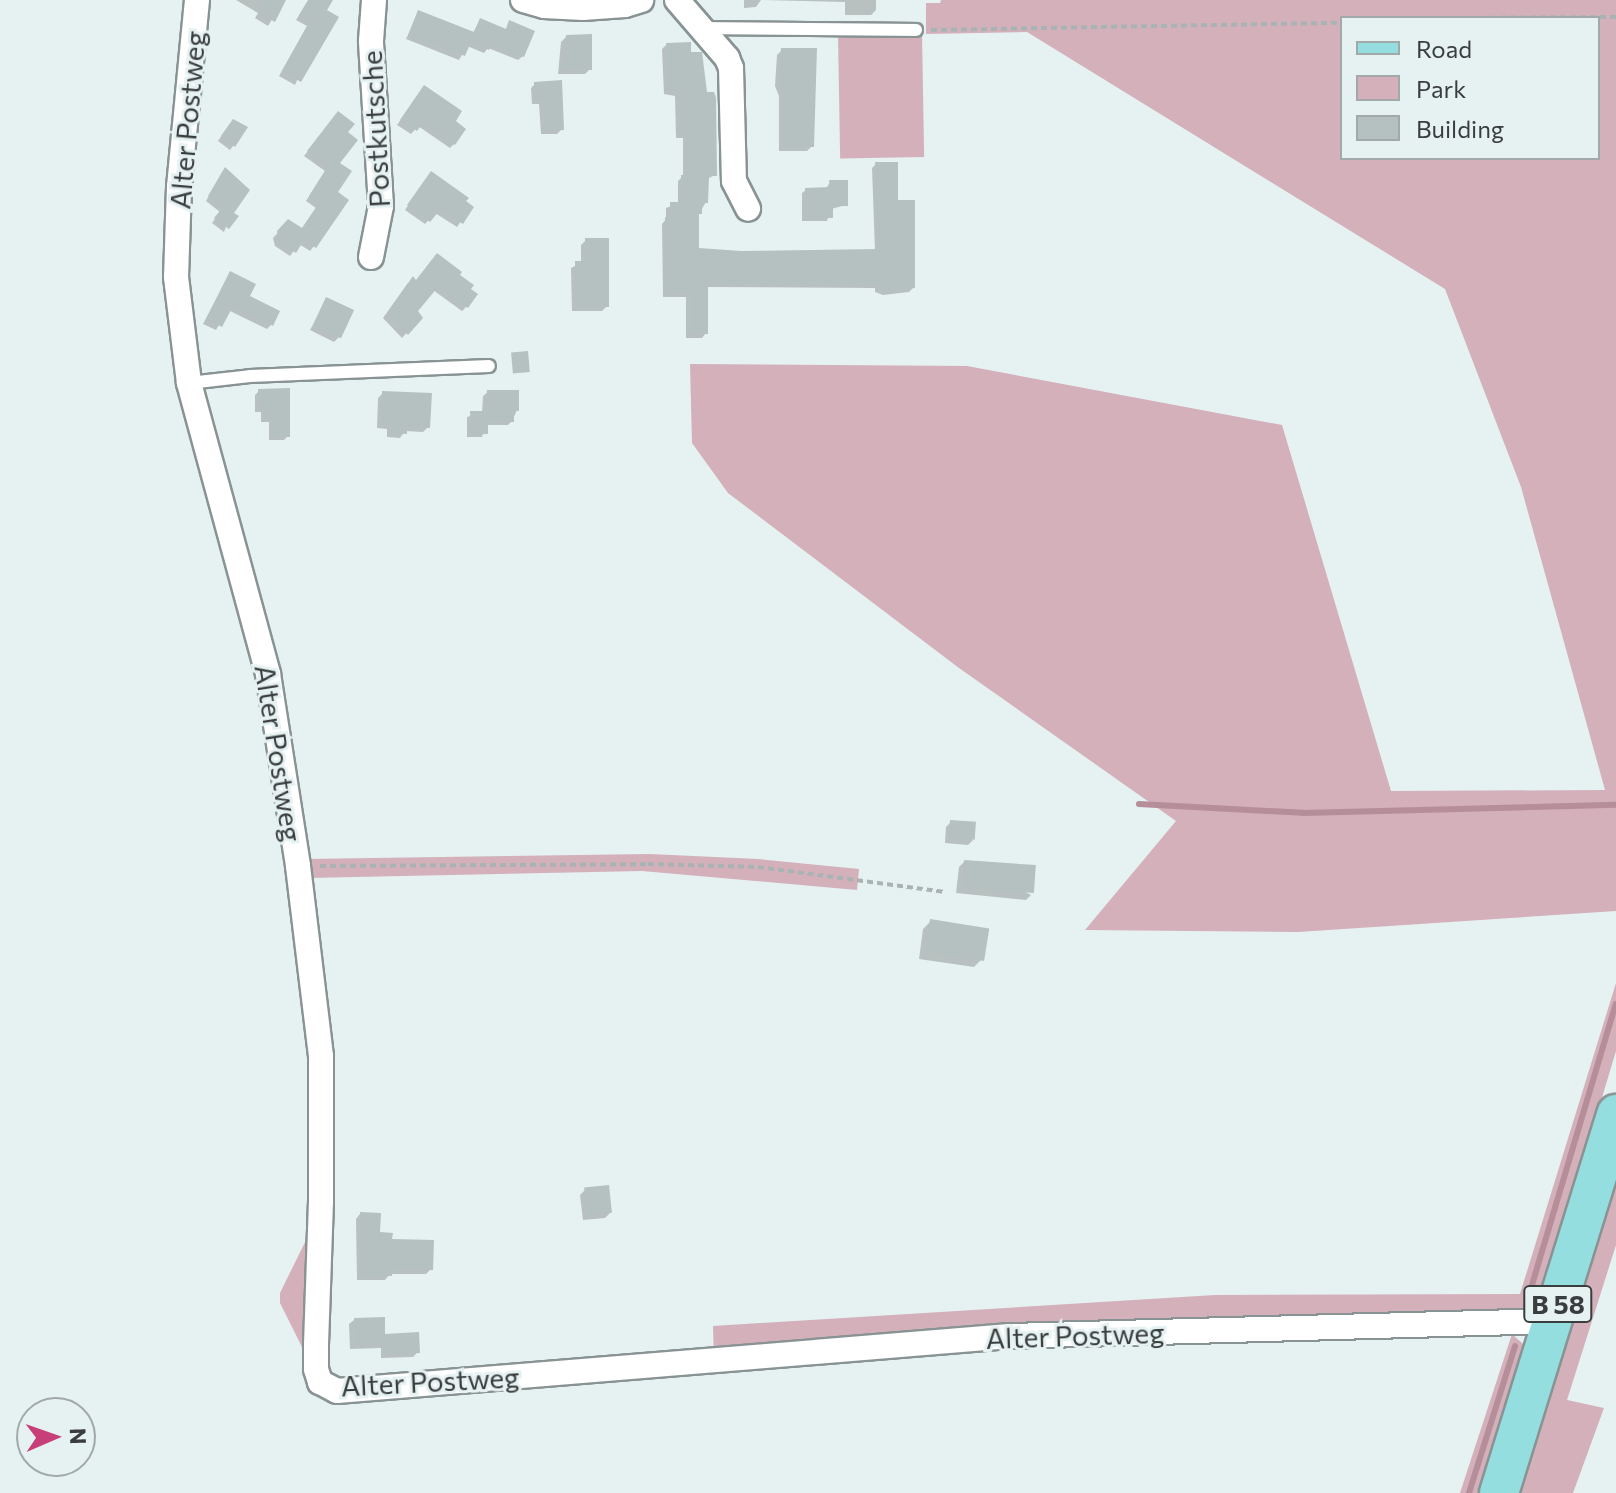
<!DOCTYPE html>
<html>
<head>
<meta charset="utf-8">
<style>
  body { margin:0 }
  #map { position:relative; width:1616px; height:1493px; overflow:hidden; background:#e6f1f1; font-family:Commissioner,sans-serif }
  div>[style] { position:absolute }
  .green>* { inset:0; background:#d3b0ba; transform-origin:0 0 }
  .shadow>* { inset:0; background:#0003 }
  .stream>* { height:6px; margin:-3px; padding:0 3px; transform-origin:3px; border-radius:3px; background:#b58e99 }
  .building>* { inset:0; background:#b5c0c0; transform-origin:0 0 }
  .path>* { height:4px; margin-top:-2px; transform-origin:0; background:repeating-linear-gradient(90deg,#aab3b3 0 6px,transparent 0 10px) }
  .roads { filter:drop-shadow(2px 0 #899393) drop-shadow(-2px 0 #899393) drop-shadow(0 2px #899393) drop-shadow(0 -2px #899393) }
  .service>* { height:12px; margin:-6px; padding:0 6px; transform-origin:6px; border-radius:6px; background:#fff }
  .minor>* { height:24px; margin:-12px; padding:0 12px; transform-origin:12px; border-radius:12px; background:#fff }
  .primary>* { height:38px; margin:-19px; padding:0 19px; transform-origin:19px; border-radius:19px; background:#95dee0 }
  span { translate:-50% -50%; white-space:nowrap; text-align:center; line-height:1.15; -webkit-text-stroke:6px #e6f1f1; paint-order:stroke }
  .shield-label span { padding:2px 6px; background:#e6f1f1; border:2px solid; border-radius:6px; -webkit-text-stroke-width:0 }
  .shield-label { font-size:26px; color:#393d3d; font-weight:700 }
  .street-label { font-size:28px; color:#393d3d }
  .legend { position:absolute; left:1340px; top:16px; width:260px; height:144px; box-sizing:border-box; background:#e6f1f1; border:2px solid #a1a9a9; margin:0; padding:10px 14px; list-style:none; font-size:24px; color:#393d3d }
  .legend li { display:flex; align-items:center; gap:16px; height:40px }
  .legend b { width:40px; border:2px solid #a1a9a9 }
  .north { position:absolute; left:16px; top:1397px; width:80px; height:80px; box-sizing:border-box; background:#e6f1f1; border:2px solid #a1a9a9; border-radius:50%; rotate:88deg; font-size:22px; font-weight:700; line-height:32px; text-align:center; color:#393d3d }
  .north::after { content:''; display:block; margin:auto; width:28px; height:36px; background:#c83e78; clip-path:polygon(50% 0,100% 100%,50% 72%,0 100%) }
</style>
</head>
<body>
<div id="map">
  <div class="green">
    <div style="clip-path:polygon(evenodd,941px 0,1616px 0,1616px 911px,1298px 932px,1085px 930px,1176px 821px,959px 668px,728px 493px,692px 443px,690px 364px,967px 366px,1282px 425px,1391px 791px,1605px 790px,1521px 487px,1445px 289px,1027px 32px,926px 34px,926px 3px,940px 3px,941px 0,1342px 18px,1598px 18px,1598px 158px,1342px 158px,1342px 18px)"></div>
    <div style="left:922px;top:34px;width:123px;height:84px;rotate:89deg"></div>
    <div style="clip-path:polygon(650px 854px,758px 859px,859px 869px,857px 890px,642px 871px,307px 878px,305px 859px)"></div>
    <div style="clip-path:polygon(1616px 983px,1616px 1051px,1541px 1300px,1528px 1312px,714px 1358px,713px 1326px,1215px 1295px,1520px 1294px)"></div>
    <div style="clip-path:polygon(1616px 1178px,1616px 1245px,1567px 1400px,1604px 1408px,1573px 1493px,1518px 1493px)"></div>
    <div style="clip-path:polygon(311px 1230px,303px 1349px,280px 1303px,280px 1293px)"></div>
    <div style="clip-path:polygon(1512px 1334px,1523px 1344px,1524px 1358px,1480px 1493px,1460px 1493px)"></div>
  </div>
  <div class="shadow">
    <div style="clip-path:polygon(236px 0,277px 0,282px 3px,268px 26px,255px 18px,258px 13px)"></div>
    <div style="clip-path:polygon(309px 0,331px 0,295px 85px,279px 76px,307px 26px,296px 20px)"></div>
    <div style="clip-path:polygon(744px 0,876px 0,876px 10px,871px 15px,845px 15px,845px 2px,761px 0,756px 7px,744px 8px)"></div>
    <div style="clip-path:polygon(419px 12px,473px 33px,480px 20px,504px 31px,510px 23px,523px 56px,518px 60px,488px 48px,484px 53px,467px 46px,459px 60px,406px 39px)"></div>
    <div style="clip-path:polygon(566px 37px,590px 69px,585px 74px,558px 74px,561px 42px)"></div>
    <div style="clip-path:polygon(666px 45px,715px 175px,707px 179px,706px 202px,697px 217px,697px 250px,741px 253px,875px 251px,872px 168px,876px 164px,896px 202px,913px 288px,909px 292px,883px 295px,875px 292px,875px 288px,706px 287px,706px 333px,702px 338px,686px 338px,686px 297px,663px 297px,662px 224px,666px 219px,666px 208px,678px 204px,678px 181px,683px 176px,683px 138px,676px 138px,675px 96px,664px 94px,662px 49px)"></div>
    <div style="clip-path:polygon(782px 50px,812px 146px,807px 151px,779px 151px,779px 96px,775px 86px,777px 55px)"></div>
    <div style="clip-path:polygon(535px 84px,562px 129px,557px 134px,541px 134px,539px 104px,532px 104px,531px 88px)"></div>
    <div style="clip-path:polygon(420px 92px,453px 122px,454px 144px,450px 148px,418px 126px,411px 134px,397px 125px)"></div>
    <div style="clip-path:polygon(334px 118px,345px 133px,335px 192px,314px 246px,310px 251px,299px 244px,290px 256px,275px 246px,273px 238px,288px 222px,301px 230px,316px 208px,306px 201px,325px 171px,304px 156px)"></div>
    <div style="clip-path:polygon(229px 125px,246px 128px,230px 150px,218px 141px)"></div>
    <div style="clip-path:polygon(222px 173px,231px 213px,224px 232px,212px 223px,220px 212px,206px 201px)"></div>
    <div style="clip-path:polygon(427px 178px,471px 207px,457px 227px,435px 213px,425px 224px,405px 210px)"></div>
    <div style="clip-path:polygon(830px 182px,846px 205px,831px 209px,827px 221px,802px 221px,802px 193px,806px 190px,826px 189px)"></div>
    <div style="clip-path:polygon(586px 240px,607px 306px,602px 311px,572px 311px,571px 268px,581px 263px,581px 245px)"></div>
    <div style="clip-path:polygon(432px 260px,467px 306px,462px 311px,433px 290px,415px 312px,420px 318px,402px 338px,383px 318px,408px 283px,416px 283px)"></div>
    <div style="clip-path:polygon(230px 273px,271px 325px,267px 329px,228px 310px,216px 330px,203px 324px)"></div>
    <div style="clip-path:polygon(327px 300px,339px 337px,334px 342px,310px 330px)"></div>
    <div style="clip-path:polygon(259px 391px,288px 436px,284px 440px,269px 440px,269px 422px,261px 422px,261px 412px,255px 412px,255px 395px)"></div>
    <div style="clip-path:polygon(488px 392px,517px 410px,512px 421px,508px 425px,486px 425px,482px 437px,467px 437px,467px 417px,482px 413px,483px 396px)"></div>
    <div style="clip-path:polygon(383px 393px,428px 427px,423px 432px,405px 431px,400px 438px,387px 437px,387px 429px,377px 428px,378px 398px)"></div>
    <div style="clip-path:polygon(951px 822px,973px 840px,968px 845px,945px 843px,946px 827px)"></div>
    <div style="clip-path:polygon(964px 862px,1031px 895px,1026px 900px,956px 893px,959px 867px)"></div>
    <div style="clip-path:polygon(931px 921px,982px 959px,974px 967px,919px 959px,923px 929px)"></div>
    <div style="clip-path:polygon(585px 1190px,610px 1213px,605px 1218px,583px 1220px,580px 1195px)"></div>
    <div style="clip-path:polygon(360px 1214px,378px 1234px,431px 1269px,426px 1274px,390px 1274px,385px 1280px,357px 1280px,356px 1219px)"></div>
    <div style="clip-path:polygon(354px 1320px,383px 1336px,418px 1352px,413px 1357px,381px 1358px,381px 1348px,350px 1349px,349px 1324px)"></div>
  </div>
  <div class="stream">
    <div style="left:1139px;top:804px;width:164px;rotate:3.1deg"></div>
    <div style="left:1303px;top:813px;width:313px;rotate:-1.5deg"></div>
    <div style="left:1526px;top:1305px;width:314px;rotate:-73.4deg"></div>
    <div style="left:1469px;top:1493px;width:154px;rotate:-72.6deg"></div>
  </div>
  <div class="building">
    <div style="clip-path:polygon(266px 0,286px 0,275px 22px,258px 13px)"></div>
    <div style="clip-path:polygon(308px 0,333px 0,327px 10px,339px 17px,301px 82px,282px 71px,310px 21px,299px 15px)"></div>
    <div style="clip-path:polygon(418px 10px,474px 32px,480px 18px,506px 29px,509px 20px,535px 31px,524px 57px,492px 44px,489px 50px,471px 42px,465px 56px,408px 35px)"></div>
    <div style="clip-path:polygon(592px 34px,592px 70px,562px 70px,566px 35px)"></div>
    <div style="clip-path:polygon(691px 42px,691px 52px,702px 52px,707px 92px,714px 92px,716px 98px,717px 176px,709px 176px,708px 203px,702px 203px,702px 214px,699px 214px,699px 248px,741px 251px,878px 249px,875px 162px,898px 162px,898px 200px,915px 200px,915px 288px,886px 291px,887px 288px,878px 288px,879px 284px,708px 283px,708px 334px,690px 334px,690px 294px,666px 294px,665px 217px,670px 217px,670px 202px,681px 202px,681px 175px,686px 175px,686px 135px,679px 135px,679px 92px,668px 90px,666px 43px)"></div>
    <div style="clip-path:polygon(781px 48px,817px 48px,814px 147px,783px 147px,783px 91px,779px 80px)"></div>
    <div style="clip-path:polygon(562px 80px,564px 130px,545px 131px,543px 100px,535px 100px,534px 82px)"></div>
    <div style="clip-path:polygon(424px 85px,462px 111px,456px 121px,466px 129px,455px 145px,423px 123px,417px 131px,400px 120px)"></div>
    <div style="clip-path:polygon(338px 111px,355px 124px,348px 132px,358px 140px,340px 163px,352px 171px,338px 192px,349px 200px,316px 248px,304px 240px,296px 253px,279px 242px,277px 231px,288px 219px,302px 228px,319px 203px,309px 196px,328px 166px,307px 151px)"></div>
    <div style="clip-path:polygon(233px 119px,248px 127px,235px 147px,221px 136px)"></div>
    <div style="clip-path:polygon(225px 167px,250px 190px,234px 213px,239px 216px,229px 229px,214px 218px,223px 207px,208px 196px)"></div>
    <div style="clip-path:polygon(431px 171px,469px 198px,466px 201px,474px 207px,463px 224px,440px 210px,430px 222px,407px 205px)"></div>
    <div style="clip-path:polygon(829px 180px,848px 180px,848px 206px,833px 206px,833px 218px,805px 218px,805px 188px,830px 187px)"></div>
    <div style="clip-path:polygon(585px 238px,609px 238px,609px 307px,576px 307px,575px 261px,585px 261px)"></div>
    <div style="clip-path:polygon(437px 253px,462px 272px,460px 275px,474px 285px,471px 289px,478px 294px,468px 308px,438px 287px,418px 311px,423px 318px,408px 335px,387px 313px,413px 276px,416px 280px)"></div>
    <div style="clip-path:polygon(230px 271px,256px 284px,250px 296px,280px 311px,273px 326px,233px 306px,222px 327px,206px 319px)"></div>
    <div style="left:326px;top:297px;width:31px;height:31px;rotate:25deg"></div>
    <div style="left:528px;top:351px;width:21px;height:17px;rotate:85deg"></div>
    <div style="clip-path:polygon(290px 388px,290px 437px,272px 437px,272px 419px,264px 419px,264px 409px,259px 409px,258px 389px)"></div>
    <div style="clip-path:polygon(487px 390px,519px 390px,519px 411px,514px 411px,514px 422px,488px 422px,488px 434px,471px 434px,470px 411px,485px 411px)"></div>
    <div style="clip-path:polygon(382px 391px,432px 393px,430px 428px,407px 427px,407px 434px,392px 433px,392px 424px,381px 424px)"></div>
    <div style="left:950px;top:820px;width:26px;height:18px;rotate:4deg"></div>
    <div style="left:964px;top:860px;width:72px;height:28px;rotate:4deg"></div>
    <div style="left:930px;top:919px;width:60px;height:33px;rotate:9deg"></div>
    <div style="left:609px;top:1185px;width:28px;height:25px;rotate:84deg"></div>
    <div style="clip-path:polygon(360px 1212px,381px 1213px,380px 1232px,393px 1233px,392px 1239px,434px 1240px,433px 1270px,392px 1270px,392px 1276px,362px 1275px)"></div>
    <div style="clip-path:polygon(385px 1317px,385px 1334px,419px 1332px,420px 1353px,386px 1354px,385px 1344px,354px 1345px,354px 1318px)"></div>
  </div>
  <div class="path">
    <div style="left:1460px;top:18px;width:156px;rotate:-0.4deg"></div>
    <div style="left:931px;top:30px;width:411px;rotate:-1deg"></div>
    <div style="left:320px;top:866px;width:328px;rotate:-0.3deg"></div>
    <div style="left:648px;top:864px;width:110px;rotate:1.6deg"></div>
    <div style="left:758px;top:867px;width:189px;rotate:7.6deg"></div>
  </div>
  <div class="roads">
    <div class="service">
      <div style="left:702px;top:28px;width:214px;rotate:0.5deg"></div>
      <div style="left:189px;top:383px;width:61px;rotate:-6.5deg"></div>
      <div style="left:250px;top:376px;width:239px;rotate:-2.4deg"></div>
    </div>
    <div class="minor">
      <div style="left:197px;top:0;width:188px;rotate:95.5deg"></div>
      <div style="left:179px;top:187px;width:90px;rotate:91.9deg"></div>
      <div style="left:176px;top:277px;width:107px;rotate:83deg"></div>
      <div style="left:189px;top:383px;width:302px;rotate:74.8deg"></div>
      <div style="left:268px;top:674px;width:194px;rotate:81.1deg"></div>
      <div style="left:298px;top:866px;width:191px;rotate:83.1deg"></div>
      <div style="left:321px;top:1056px;width:145px;rotate:90deg"></div>
      <div style="left:321px;top:1201px;width:145px;rotate:92deg"></div>
      <div style="left:316px;top:1346px;width:23px;rotate:90deg"></div>
      <div style="left:316px;top:1369px;width:14px;rotate:73deg"></div>
      <div style="left:320px;top:1382px;width:19px;rotate:28deg"></div>
      <div style="left:337px;top:1391px;width:675px;rotate:-4.67deg"></div>
      <div style="left:1010px;top:1336px;width:543px;rotate:-1.58deg"></div>
      <div style="left:523px;top:0;width:22px;rotate:16deg"></div>
      <div style="left:544px;top:6px;width:39px;rotate:3deg"></div>
      <div style="left:583px;top:8px;width:42px;rotate:-4.1deg"></div>
      <div style="left:625px;top:5px;width:17px;rotate:-17deg"></div>
      <div style="left:677px;top:0;width:77px;rotate:49.2deg"></div>
      <div style="left:727px;top:58px;width:11px;rotate:68deg"></div>
      <div style="left:731px;top:68px;width:113px;rotate:88.5deg"></div>
      <div style="left:734px;top:181px;width:31px;rotate:63deg"></div>
      <div style="left:371px;top:257px;width:52px;rotate:-78.9deg"></div>
      <div style="left:381px;top:206px;width:165px;rotate:-93.5deg"></div>
      <div style="left:371px;top:41px;width:41px;rotate:-85.8deg"></div>
    </div>
    <div class="primary">
      <div style="left:1499px;top:1493px;width:397px;rotate:-72.8deg"></div>
    </div>
  </div>
  <div class="shield-label">
    <span style="left:1558px;top:1304px">B 58</span>
  </div>
  <div class="street-label">
    <span style="left:187px;top:120px;rotate:-85deg">Alter Postweg</span>
    <span style="left:375px;top:129px;rotate:-93deg">Postkutsche</span>
    <span style="left:279px;top:753px;rotate:81deg">Alter Postweg</span>
    <span style="left:1075px;top:1335px;rotate:-2deg">Alter Postweg</span>
    <span style="left:430px;top:1381px;rotate:-3deg">Alter Postweg</span>
  </div>
  <ul class="legend">
  <li><b style="height:10px;background:#95dee0"></b>Road</li>
  <li><b style="height:22px;background:#d3b0ba"></b>Park</li>
  <li><b style="height:22px;background:#b5c0c0"></b>Building</li>
  </ul>
  <div class="north">N</div>
</div>
</body>
</html>
